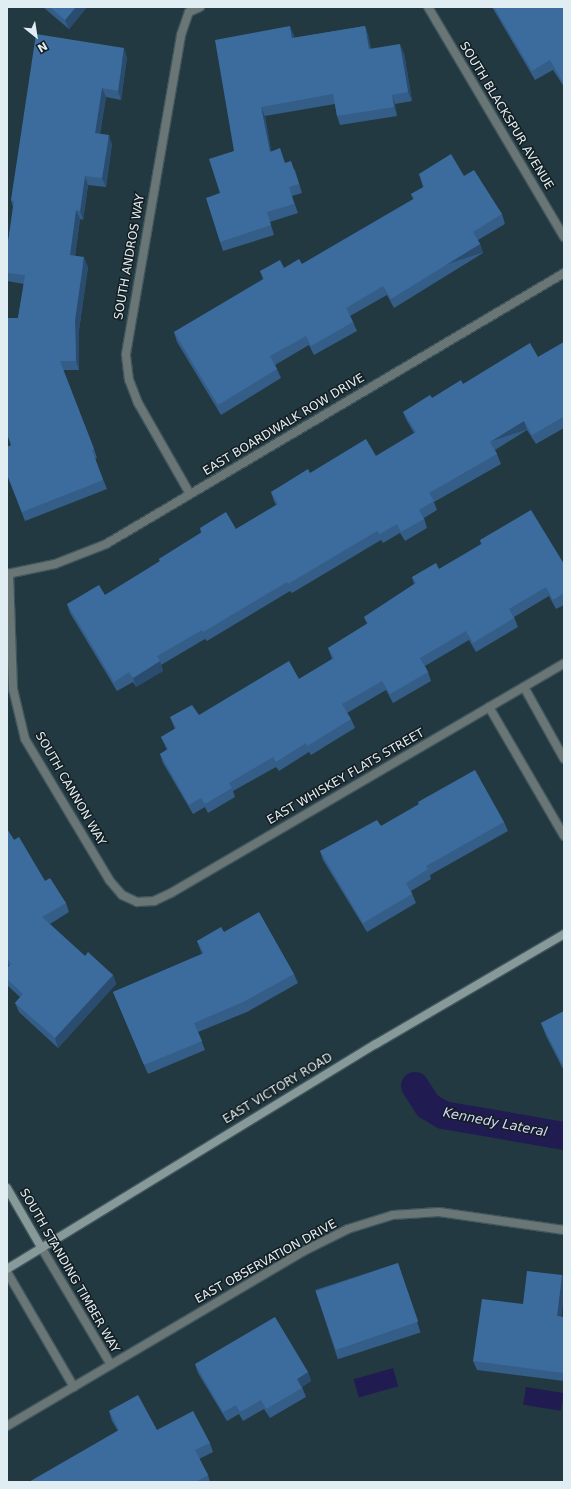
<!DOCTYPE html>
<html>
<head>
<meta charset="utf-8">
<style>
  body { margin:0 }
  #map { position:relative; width:571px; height:1489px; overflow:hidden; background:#223941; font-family:"DejaVu Sans",sans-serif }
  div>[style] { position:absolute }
  .water>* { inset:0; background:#201c52; transform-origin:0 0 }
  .canal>* { height:28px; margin:-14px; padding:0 14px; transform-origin:14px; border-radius:14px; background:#201c52 }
  .roads { filter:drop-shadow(1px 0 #40565d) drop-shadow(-1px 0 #40565d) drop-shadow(0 1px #40565d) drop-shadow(0 -1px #40565d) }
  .street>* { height:8px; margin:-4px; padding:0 4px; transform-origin:4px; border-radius:4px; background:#6a7675 }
  .secondary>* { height:8px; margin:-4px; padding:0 4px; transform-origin:4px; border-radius:4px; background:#879a99 }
  .wall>* { inset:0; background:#345d88; transform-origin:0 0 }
  .shaded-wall>* { inset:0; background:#2a4c6f; transform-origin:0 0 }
  .building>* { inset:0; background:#3c6c9e; transform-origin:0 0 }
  span { translate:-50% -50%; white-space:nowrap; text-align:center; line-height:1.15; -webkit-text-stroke:3px #141e22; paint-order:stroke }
  .street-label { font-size:12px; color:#e0edf2 }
  .water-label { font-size:13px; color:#d5d8fd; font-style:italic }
  .frame { position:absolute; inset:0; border:8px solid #e0edf2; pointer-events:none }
  .north { position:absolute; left:16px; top:16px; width:40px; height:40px; -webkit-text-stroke:3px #141e22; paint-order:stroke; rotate:150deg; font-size:11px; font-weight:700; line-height:16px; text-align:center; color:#e0edf2 }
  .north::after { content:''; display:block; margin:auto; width:14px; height:18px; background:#e0edf2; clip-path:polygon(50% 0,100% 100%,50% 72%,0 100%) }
</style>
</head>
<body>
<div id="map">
  <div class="water">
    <div style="left:393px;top:1368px;width:19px;height:41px;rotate:74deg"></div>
    <div style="left:526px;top:1387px;width:38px;height:18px;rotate:9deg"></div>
  </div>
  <div class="canal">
    <div style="left:415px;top:1086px;width:24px;rotate:57deg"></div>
    <div style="left:428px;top:1106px;width:17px;rotate:31deg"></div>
    <div style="left:443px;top:1115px;width:123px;rotate:9.8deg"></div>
  </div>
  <div class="roads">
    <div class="street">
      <div style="left:428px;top:7px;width:267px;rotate:59.4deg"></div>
      <div style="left:190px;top:494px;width:105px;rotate:-119.7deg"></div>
      <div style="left:138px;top:403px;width:25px;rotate:-111deg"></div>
      <div style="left:129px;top:380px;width:26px;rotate:-97deg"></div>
      <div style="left:126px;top:354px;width:324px;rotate:-80.2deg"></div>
      <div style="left:181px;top:35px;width:24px;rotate:-71deg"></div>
      <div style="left:189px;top:12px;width:12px;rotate:-24deg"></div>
      <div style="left:7px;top:574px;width:49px;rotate:-11.8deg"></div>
      <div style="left:55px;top:564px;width:55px;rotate:-21.4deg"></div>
      <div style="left:106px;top:544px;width:532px;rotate:-30.61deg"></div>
      <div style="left:9px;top:574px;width:115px;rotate:88deg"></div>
      <div style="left:13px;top:689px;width:51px;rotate:76.5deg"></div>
      <div style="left:25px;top:739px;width:165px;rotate:59.1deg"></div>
      <div style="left:110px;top:881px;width:18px;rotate:49deg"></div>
      <div style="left:122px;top:895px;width:17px;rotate:25deg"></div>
      <div style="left:137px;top:902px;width:17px;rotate:-3deg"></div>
      <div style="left:154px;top:901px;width:19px;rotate:-25deg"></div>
      <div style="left:171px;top:893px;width:455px;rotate:-30.3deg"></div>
      <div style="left:524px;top:687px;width:82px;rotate:60.9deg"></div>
      <div style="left:489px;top:707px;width:149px;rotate:59.8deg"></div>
      <div style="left:41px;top:1247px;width:137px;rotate:59.3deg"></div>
      <div style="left:7px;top:1272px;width:133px;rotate:59.8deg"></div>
      <div style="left:7px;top:1426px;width:345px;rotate:-30.5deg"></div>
      <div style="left:304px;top:1251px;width:49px;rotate:-26.6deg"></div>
      <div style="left:348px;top:1229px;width:47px;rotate:-17.3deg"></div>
      <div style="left:393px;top:1215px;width:46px;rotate:-3.7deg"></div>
      <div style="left:439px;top:1212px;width:126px;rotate:8.2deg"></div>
    </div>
    <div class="secondary">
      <div style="left:7px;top:1188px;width:68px;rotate:60deg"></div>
      <div style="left:7px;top:1269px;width:432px;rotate:-31.4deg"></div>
      <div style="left:376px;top:1044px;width:218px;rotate:-30.3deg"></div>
    </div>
  </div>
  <div class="wall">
    <div style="clip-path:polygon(43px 7px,87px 7px,69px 29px)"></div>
    <div style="clip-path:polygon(492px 7px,564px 7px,564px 87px,553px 70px,535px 80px)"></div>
    <div style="clip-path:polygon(365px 26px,368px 35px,371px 49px,404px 53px,412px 101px,395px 104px,397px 116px,340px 125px,337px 116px,335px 104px,265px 116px,271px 151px,285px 163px,295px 170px,302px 193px,292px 196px,298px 213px,270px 222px,274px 235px,223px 251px,220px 242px,220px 193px,234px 151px,294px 35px,294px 38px)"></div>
    <div style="clip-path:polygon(127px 57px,121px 100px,106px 97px,100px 134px,112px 144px,106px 187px,88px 185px,83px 220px,80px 219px,75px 256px,88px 267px,79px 330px,79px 370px,63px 370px,94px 449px,97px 458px,95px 459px,107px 489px,25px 521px,7px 475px,11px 445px,18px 318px,24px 284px,7px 281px,7px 250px,13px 207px,11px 200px)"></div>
    <div style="clip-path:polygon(419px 174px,464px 176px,502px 214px,505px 224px,478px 240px,480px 244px,483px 253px,394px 308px,387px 295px,350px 316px,353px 322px,357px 331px,314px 355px,309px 345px,275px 365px,277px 369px,281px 378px,221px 415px,177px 342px,174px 332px,263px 279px,260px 271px,284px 268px,302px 264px,413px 199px,411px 194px,423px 187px)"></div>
    <div style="clip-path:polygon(564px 342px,564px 428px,536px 444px,527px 430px,495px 450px,497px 454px,501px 464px,434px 502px,437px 510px,424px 518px,427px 528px,405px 541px,400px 533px,383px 543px,381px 540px,292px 593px,290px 591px,207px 641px,205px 639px,161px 665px,163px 671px,136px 687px,133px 682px,117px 691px,70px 613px,67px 604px,105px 595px,160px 562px,159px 559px,201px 533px,200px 528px,236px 529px,276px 505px,274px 501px,271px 492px,310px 473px,376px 456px,414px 433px,407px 421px,403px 412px,463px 384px,538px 357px)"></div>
    <div style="clip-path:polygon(480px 540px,564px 564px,564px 605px,556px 609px,549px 596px,514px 617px,518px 627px,476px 652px,469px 640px,425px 666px,428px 672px,431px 681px,393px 703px,386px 690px,347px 713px,351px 719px,355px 728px,311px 755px,309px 752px,279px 771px,276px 767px,233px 791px,235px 797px,208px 813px,205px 807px,193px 814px,163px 763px,160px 754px,167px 750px,161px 737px,175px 729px,170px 717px,199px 715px,299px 679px,332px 659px,328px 648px,367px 624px,364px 617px,414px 584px,412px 577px,439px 569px,481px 544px)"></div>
    <div style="clip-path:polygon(418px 802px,504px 822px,508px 831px,430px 875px,431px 879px,411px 891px,416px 903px,367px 932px,323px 860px,320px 851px,381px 826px,419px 805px)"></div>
    <div style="clip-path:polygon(7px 829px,14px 840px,45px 881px,66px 903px,69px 912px,50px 924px,85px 956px,113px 975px,116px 984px,58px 1048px,19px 1012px,15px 1003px,20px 997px,7px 985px,7px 968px,9px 966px,7px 962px)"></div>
    <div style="clip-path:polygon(224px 932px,294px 974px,298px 983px,247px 1012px,198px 1032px,205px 1050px,148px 1074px,113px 992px,202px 954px,197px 941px)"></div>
    <div style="clip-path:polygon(564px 1011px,564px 1071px,546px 1036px,541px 1023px)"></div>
    <div style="left:398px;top:1263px;width:73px;height:87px;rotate:72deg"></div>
    <div style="clip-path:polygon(562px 1275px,564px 1280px,564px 1295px,561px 1317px,564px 1317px,564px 1381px,477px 1370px,473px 1361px,523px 1304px)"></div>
    <div style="clip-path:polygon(195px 1364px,308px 1372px,311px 1381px,302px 1387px,306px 1397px,270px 1418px,264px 1409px,243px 1421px,239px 1414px,227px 1421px,198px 1373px)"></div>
    <div style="clip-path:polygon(109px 1411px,157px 1430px,210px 1443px,213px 1452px,199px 1459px,208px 1475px,210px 1482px,29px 1482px,118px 1431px,112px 1421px)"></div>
  </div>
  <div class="shaded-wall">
    <div style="clip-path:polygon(76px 7px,87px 7px,69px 29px,65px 20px)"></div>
    <div style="clip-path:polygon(290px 26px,294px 35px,296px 47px,292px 38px)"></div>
    <div style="clip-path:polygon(365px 26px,368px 35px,372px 59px,369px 49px)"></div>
    <div style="clip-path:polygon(400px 44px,404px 53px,412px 101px,408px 92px)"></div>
    <div style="clip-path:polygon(124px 48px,127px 57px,121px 100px,118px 91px)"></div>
    <div style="clip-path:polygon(102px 88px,106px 97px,98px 142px,95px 133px)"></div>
    <div style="clip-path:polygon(392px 95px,395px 104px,397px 116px,394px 107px)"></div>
    <div style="clip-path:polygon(261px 107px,265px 116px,273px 161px,270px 152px)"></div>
    <div style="clip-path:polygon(109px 135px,112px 144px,106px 187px,102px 178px)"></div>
    <div style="clip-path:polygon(85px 176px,88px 185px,83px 220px,80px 211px)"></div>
    <div style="clip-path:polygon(76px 210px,80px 219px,74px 265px,70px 255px)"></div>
    <div style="left:480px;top:244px;width:9px;height:105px;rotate:72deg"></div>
    <div style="clip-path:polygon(84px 257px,88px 267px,79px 330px,79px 370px,76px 361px,75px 320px)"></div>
    <div style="left:524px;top:421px;width:9px;height:40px;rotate:72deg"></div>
    <div style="clip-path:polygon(160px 661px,163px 671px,136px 687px,133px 678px)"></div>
    <div style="clip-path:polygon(113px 975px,116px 984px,58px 1048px,55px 1038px)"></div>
    <div style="clip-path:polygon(562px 1275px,564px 1280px,564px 1295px,560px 1325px,557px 1316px)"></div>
    <div style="clip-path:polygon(308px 1372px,311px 1381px,300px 1388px,297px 1379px)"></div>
  </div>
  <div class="building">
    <div style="clip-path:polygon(50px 7px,76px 7px,65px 20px)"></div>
    <div style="clip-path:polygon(494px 7px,564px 7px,564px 84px,550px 60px,532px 71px)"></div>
    <div style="clip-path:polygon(290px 26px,292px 38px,365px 26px,369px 49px,400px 44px,408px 92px,392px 95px,394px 107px,337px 116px,333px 94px,261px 107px,270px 152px,280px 148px,285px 163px,291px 161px,299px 184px,289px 187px,294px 204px,267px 212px,271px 225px,220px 242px,206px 198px,220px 193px,209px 159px,234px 151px,215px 40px)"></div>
    <div style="clip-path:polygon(36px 34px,124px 48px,118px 91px,102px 88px,95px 133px,109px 135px,102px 178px,85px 176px,80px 211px,76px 210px,70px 255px,84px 257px,75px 320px,76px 361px,60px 361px,94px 449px,92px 450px,103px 480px,22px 512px,7px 474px,7px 447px,11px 445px,7px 434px,7px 318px,18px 318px,25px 275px,7px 273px,7px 249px,14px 201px,11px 200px)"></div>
    <div style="clip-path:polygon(451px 154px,464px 176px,474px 170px,502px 214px,473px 232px,480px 244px,391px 299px,383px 286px,346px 308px,353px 322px,311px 346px,306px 336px,270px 356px,277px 369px,218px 405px,174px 332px,264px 279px,260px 271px,280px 260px,284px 268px,299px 259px,302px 264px,414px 199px,411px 194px,424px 187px,419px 174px)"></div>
    <div style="clip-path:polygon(564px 342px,564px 419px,563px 417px,532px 435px,524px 421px,490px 442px,497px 454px,429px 493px,434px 501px,419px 510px,424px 519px,401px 532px,397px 524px,380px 534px,377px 531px,288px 584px,287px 582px,203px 632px,202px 630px,157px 656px,160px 661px,133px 678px,129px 672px,114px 682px,67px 604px,99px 585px,105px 595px,160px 561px,159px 559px,202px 532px,200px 528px,226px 512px,236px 529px,278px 504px,271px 492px,308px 469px,310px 473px,366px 439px,376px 456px,416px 432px,403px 412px,430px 395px,432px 398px,461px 380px,463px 384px,530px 343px,538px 357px)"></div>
    <div style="clip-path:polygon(531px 510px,564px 564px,564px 593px,553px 600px,546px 587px,509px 609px,514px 618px,473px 643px,466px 631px,420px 658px,428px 672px,390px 694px,382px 681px,342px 704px,351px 719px,307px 746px,306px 743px,276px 762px,273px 757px,229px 783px,232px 788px,205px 804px,201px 798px,189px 805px,160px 754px,168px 749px,161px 737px,176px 728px,170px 717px,192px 705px,199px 715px,289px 661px,299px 679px,334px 658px,328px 648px,368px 623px,364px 617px,416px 583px,412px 577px,436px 563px,439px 569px,482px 544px,480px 540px)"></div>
    <div style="clip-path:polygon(475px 770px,504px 822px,426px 866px,428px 869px,406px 883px,412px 894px,363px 923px,320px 851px,377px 820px,381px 826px,419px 804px,418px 802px)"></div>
    <div style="clip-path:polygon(7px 829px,14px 840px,19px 837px,45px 881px,50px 878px,66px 903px,42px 917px,85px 956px,88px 952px,113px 975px,55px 1038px,15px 1003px,23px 994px,7px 979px,7px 968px,11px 964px,7px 958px)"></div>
    <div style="clip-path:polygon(259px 912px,294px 974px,243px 1002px,194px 1023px,202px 1041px,144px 1065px,113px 992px,204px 953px,197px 941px,221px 927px,224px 932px)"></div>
    <div style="clip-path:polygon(564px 1011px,564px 1067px,541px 1023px)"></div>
    <div style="left:398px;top:1263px;width:62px;height:87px;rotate:71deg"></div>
    <div style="clip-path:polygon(527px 1271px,562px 1275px,557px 1316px,564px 1317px,564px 1373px,473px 1361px,482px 1299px,523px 1304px)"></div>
    <div style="clip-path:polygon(275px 1317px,308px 1372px,297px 1379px,302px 1388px,266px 1409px,261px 1400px,240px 1412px,236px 1405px,223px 1412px,195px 1364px)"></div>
    <div style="clip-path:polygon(138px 1395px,157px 1430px,193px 1411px,210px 1443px,195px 1450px,208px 1475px,196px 1482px,29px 1482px,119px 1430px,109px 1411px)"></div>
  </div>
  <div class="street-label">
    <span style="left:506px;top:116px;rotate:59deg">SOUTH BLACKSPUR AVENUE</span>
    <span style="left:130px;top:257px;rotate:-80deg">SOUTH ANDROS WAY</span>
    <span style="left:284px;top:425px;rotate:-31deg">EAST BOARDWALK ROW DRIVE</span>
    <span style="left:346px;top:777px;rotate:-30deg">EAST WHISKEY FLATS STREET</span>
    <span style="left:70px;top:789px;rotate:60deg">SOUTH CANNON WAY</span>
    <span style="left:278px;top:1089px;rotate:-31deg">EAST VICTORY ROAD</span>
    <span style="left:266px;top:1262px;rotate:-29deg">EAST OBSERVATION DRIVE</span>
    <span style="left:69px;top:1271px;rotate:60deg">SOUTH STANDING TIMBER WAY</span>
  </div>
  <div class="water-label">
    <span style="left:495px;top:1123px;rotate:11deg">Kennedy Lateral</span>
  </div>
  <div class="frame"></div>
  <div class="north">N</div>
</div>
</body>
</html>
